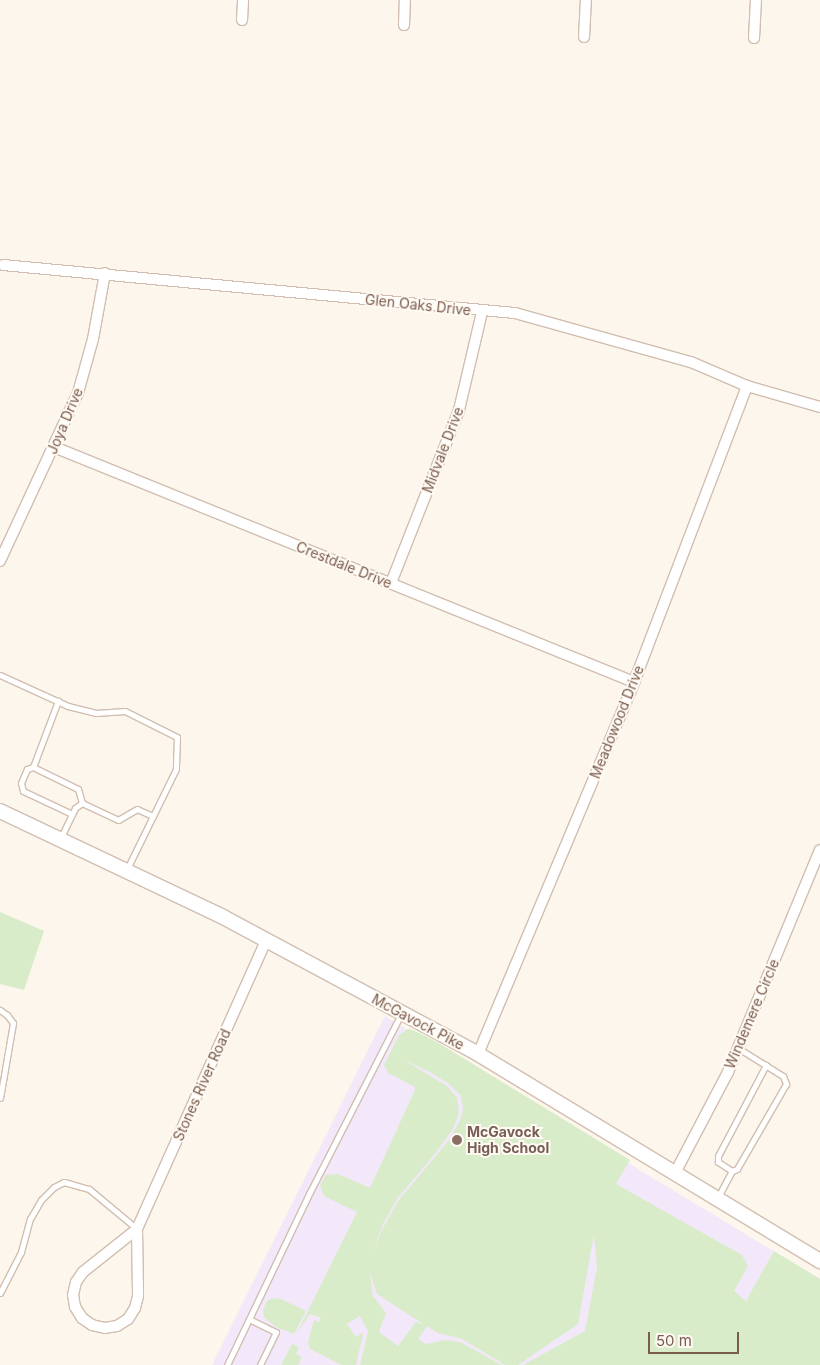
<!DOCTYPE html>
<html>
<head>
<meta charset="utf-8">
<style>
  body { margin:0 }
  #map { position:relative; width:820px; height:1365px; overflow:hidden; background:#fdf6ec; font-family:Inter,sans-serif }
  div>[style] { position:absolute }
  .education>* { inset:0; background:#f3e8fa }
  .green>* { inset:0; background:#d8ecc9 }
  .roads { filter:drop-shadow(1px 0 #d1beb0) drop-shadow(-1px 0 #d1beb0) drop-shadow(0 1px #d1beb0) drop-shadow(0 -1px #d1beb0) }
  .service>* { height:5px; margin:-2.5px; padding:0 2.5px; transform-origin:2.5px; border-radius:2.5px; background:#fff }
  .minor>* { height:10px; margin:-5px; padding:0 5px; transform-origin:5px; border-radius:5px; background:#fff }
  .secondary>* { height:14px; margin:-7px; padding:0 7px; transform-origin:7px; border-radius:7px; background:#fff }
  .dots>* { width:14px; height:14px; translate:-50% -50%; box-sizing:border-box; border:2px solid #fffaf3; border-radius:50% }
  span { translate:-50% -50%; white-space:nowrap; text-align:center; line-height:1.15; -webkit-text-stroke:4px #fffaf3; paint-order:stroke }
  .street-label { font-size:14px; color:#7a5c4d }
  .education-label { font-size:14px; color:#785e54; font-weight:700 }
  .left { translate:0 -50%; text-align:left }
  .scale { position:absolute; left:648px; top:1332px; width:91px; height:22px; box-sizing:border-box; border:2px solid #7a5c4d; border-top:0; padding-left:6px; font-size:15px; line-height:18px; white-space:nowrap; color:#7a5c4d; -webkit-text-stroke:4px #fffaf3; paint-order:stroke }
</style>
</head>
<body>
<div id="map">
  <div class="education">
    <div style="clip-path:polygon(385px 1016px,820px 1279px,820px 1365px,212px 1365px)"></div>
  </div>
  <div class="green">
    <div style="clip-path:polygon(0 912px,44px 931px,24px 990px,0 984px)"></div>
    <div style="clip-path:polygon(evenodd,408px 1029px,413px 1030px,437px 1042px,630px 1160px,616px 1184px,742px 1255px,748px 1266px,734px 1291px,746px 1301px,774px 1251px,820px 1279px,820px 1365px,523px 1365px,585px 1331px,597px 1267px,594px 1234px,578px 1324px,518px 1365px,505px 1365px,462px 1339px,438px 1333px,427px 1326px,418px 1339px,426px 1344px,445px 1340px,460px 1342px,502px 1365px,360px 1365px,368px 1331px,360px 1316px,347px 1324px,356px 1337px,362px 1333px,363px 1335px,356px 1365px,341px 1365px,310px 1349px,308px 1342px,314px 1320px,319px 1322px,321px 1318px,310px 1314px,297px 1333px,357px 1212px,324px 1196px,320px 1185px,326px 1175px,338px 1174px,370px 1188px,415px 1090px,415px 1087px,388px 1073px,384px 1065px,399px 1035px,408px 1029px,404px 1060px,430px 1072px,449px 1084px,461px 1096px,463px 1109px,460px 1120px,449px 1140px,398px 1201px,382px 1230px,373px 1252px,383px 1224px,397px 1199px,438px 1150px,453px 1129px,459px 1113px,457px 1098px,447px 1086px,404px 1060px,408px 1029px,370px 1273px,377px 1294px,423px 1324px,416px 1322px,398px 1346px,379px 1332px,386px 1313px,374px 1297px,373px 1298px,370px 1273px)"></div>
    <div style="clip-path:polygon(273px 1298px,281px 1299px,306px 1311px,294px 1334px,276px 1327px,264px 1317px,263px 1310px,267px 1301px)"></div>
    <div style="clip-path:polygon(292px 1344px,299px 1347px,296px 1354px,302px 1357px,298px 1365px,281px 1365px)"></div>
  </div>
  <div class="roads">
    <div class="service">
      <div style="left:0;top:675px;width:75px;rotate:24.5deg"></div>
      <div style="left:68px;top:706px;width:29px;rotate:14deg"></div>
      <div style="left:96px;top:713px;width:29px;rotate:-4deg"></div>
      <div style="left:125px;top:711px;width:58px;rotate:26.6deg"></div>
      <div style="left:177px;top:737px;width:32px;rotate:92deg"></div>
      <div style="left:176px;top:769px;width:114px;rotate:116.1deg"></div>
      <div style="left:33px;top:767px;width:71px;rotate:-69.3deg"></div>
      <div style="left:72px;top:814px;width:54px;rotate:-154.9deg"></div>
      <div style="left:23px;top:791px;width:8px;rotate:-104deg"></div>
      <div style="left:21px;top:783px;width:15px;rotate:-67deg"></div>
      <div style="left:27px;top:769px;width:6px;rotate:-18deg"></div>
      <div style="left:33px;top:767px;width:50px;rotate:26.1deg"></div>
      <div style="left:78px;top:789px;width:15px;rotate:74deg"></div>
      <div style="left:60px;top:839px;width:34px;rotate:-64deg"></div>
      <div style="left:75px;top:808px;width:9px;rotate:-36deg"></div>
      <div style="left:82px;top:803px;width:40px;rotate:25deg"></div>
      <div style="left:118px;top:820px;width:22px;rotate:-30deg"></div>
      <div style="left:137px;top:809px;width:17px;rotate:24deg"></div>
      <div style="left:0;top:1010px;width:9px;rotate:36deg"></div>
      <div style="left:7px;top:1015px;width:10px;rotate:53deg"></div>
      <div style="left:13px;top:1023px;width:76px;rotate:99.8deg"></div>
      <div style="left:738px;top:1048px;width:53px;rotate:31.9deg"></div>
      <div style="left:783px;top:1076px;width:9px;rotate:69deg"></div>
      <div style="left:786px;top:1084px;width:98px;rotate:120deg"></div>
      <div style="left:737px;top:1169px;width:5px;rotate:158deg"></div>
      <div style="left:732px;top:1171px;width:17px;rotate:-147deg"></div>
      <div style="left:718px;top:1162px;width:6px;rotate:-90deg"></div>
      <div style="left:718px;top:1156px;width:103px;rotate:-62.2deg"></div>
      <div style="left:718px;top:1197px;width:30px;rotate:-62deg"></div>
      <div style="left:0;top:1293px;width:46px;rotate:-62.9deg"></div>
      <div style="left:21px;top:1252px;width:34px;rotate:-75deg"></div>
      <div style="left:30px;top:1219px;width:22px;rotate:-60deg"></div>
      <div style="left:41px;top:1200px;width:18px;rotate:-45deg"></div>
      <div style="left:54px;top:1187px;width:11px;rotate:-27deg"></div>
      <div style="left:64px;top:1182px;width:26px;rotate:16deg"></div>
      <div style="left:89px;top:1189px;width:62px;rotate:39.8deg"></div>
      <div style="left:249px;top:1319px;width:30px;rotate:26deg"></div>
      <div style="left:276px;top:1332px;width:37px;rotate:116deg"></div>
      <div style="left:227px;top:1365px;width:192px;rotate:-64.4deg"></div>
      <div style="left:310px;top:1192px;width:200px;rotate:-62.9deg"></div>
    </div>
    <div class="minor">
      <div style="left:242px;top:20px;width:20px;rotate:-87deg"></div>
      <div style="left:404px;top:25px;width:25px;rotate:-88deg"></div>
      <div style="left:584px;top:37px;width:37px;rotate:-87deg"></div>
      <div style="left:754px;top:38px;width:38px;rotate:-87deg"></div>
      <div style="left:3px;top:265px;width:514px;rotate:5.36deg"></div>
      <div style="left:515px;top:313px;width:183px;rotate:15.6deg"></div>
      <div style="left:691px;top:362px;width:61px;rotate:23.2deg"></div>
      <div style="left:747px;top:386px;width:76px;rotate:16deg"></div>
      <div style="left:54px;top:447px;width:626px;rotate:22.06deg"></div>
      <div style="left:0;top:561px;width:185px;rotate:-65.1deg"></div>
      <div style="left:78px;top:393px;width:56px;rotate:-74.5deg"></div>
      <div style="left:93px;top:339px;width:67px;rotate:-79.7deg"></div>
      <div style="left:391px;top:583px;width:186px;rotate:-68.5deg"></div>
      <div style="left:459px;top:410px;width:101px;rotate:-76.8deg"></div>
      <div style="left:478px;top:1054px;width:403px;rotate:-67.2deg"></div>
      <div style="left:634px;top:682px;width:317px;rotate:-69.1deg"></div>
      <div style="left:675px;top:1173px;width:114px;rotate:-62.3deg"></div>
      <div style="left:728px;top:1072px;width:240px;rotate:-67.5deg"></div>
      <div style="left:137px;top:1229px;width:67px;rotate:89.1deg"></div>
      <div style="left:138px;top:1296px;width:12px;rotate:104deg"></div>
      <div style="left:135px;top:1308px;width:13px;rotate:122deg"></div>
      <div style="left:128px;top:1319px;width:13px;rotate:148deg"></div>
      <div style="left:117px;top:1326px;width:12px;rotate:171deg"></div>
      <div style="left:105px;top:1328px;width:13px;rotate:-167deg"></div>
      <div style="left:92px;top:1325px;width:12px;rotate:-145deg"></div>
      <div style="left:82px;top:1318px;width:13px;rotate:-122deg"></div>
      <div style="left:75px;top:1307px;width:12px;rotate:-99deg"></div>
      <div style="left:73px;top:1295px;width:13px;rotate:-77deg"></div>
      <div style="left:76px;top:1282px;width:12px;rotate:-55deg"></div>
      <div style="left:83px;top:1272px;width:69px;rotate:-38.5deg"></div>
      <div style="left:137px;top:1229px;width:316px;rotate:-65.9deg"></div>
    </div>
    <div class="secondary">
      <div style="left:0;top:811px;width:247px;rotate:25.4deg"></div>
      <div style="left:223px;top:917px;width:289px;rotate:28.2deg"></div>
      <div style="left:478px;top:1054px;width:400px;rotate:31.2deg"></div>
    </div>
  </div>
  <div class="dots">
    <div style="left:457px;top:1140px;background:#8d6e63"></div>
  </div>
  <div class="street-label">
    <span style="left:418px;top:305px;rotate:6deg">Glen Oaks Drive</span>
    <span style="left:65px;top:421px;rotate:-67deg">Joya Drive</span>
    <span style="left:443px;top:450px;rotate:-69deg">Midvale Drive</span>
    <span style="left:344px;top:565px;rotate:22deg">Crestdale Drive</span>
    <span style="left:617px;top:722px;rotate:-68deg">Meadowood Drive</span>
    <span style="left:752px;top:1014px;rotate:-67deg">Windemere Circle</span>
    <span style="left:418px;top:1022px;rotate:28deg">McGavock Pike</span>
    <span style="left:202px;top:1085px;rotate:-66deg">Stones River Road</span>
  </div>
  <div class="education-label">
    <span class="left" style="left:467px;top:1140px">McGavock<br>High School</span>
  </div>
  <div class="scale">50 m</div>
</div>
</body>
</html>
